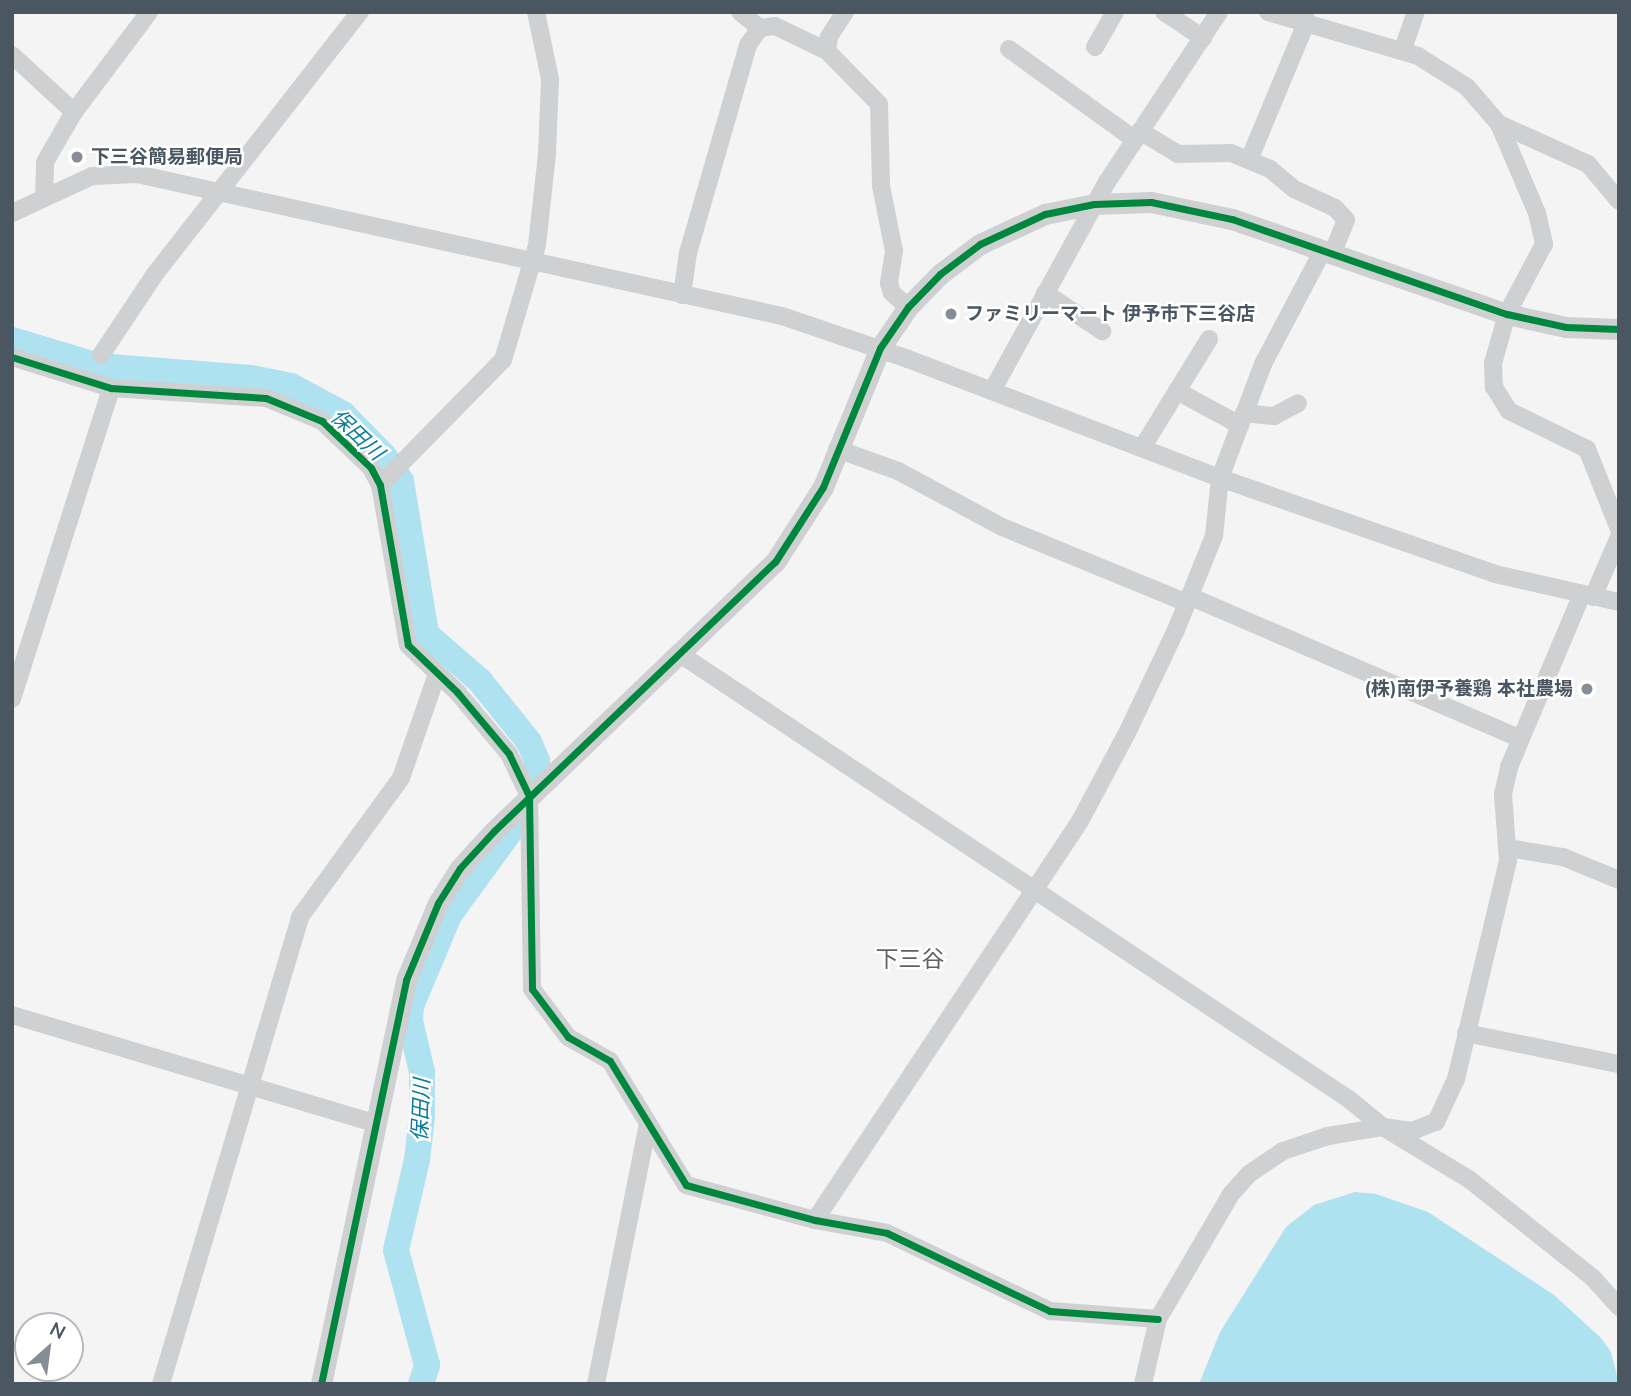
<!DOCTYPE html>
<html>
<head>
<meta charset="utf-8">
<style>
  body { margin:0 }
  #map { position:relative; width:1631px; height:1396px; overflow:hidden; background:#f4f4f4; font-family:Mulish,"Noto Sans JP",sans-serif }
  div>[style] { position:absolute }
  .water>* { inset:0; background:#aee2f0 }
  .river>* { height:26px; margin:-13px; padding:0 13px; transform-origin:13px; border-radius:13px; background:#aee2f0 }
  .minor>* { height:18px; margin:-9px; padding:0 9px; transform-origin:9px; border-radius:9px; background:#ced0d2 }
  .tertiary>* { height:21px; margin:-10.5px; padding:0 10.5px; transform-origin:10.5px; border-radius:10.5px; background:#ced0d2 }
  .cycleway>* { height:7px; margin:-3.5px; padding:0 3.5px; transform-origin:3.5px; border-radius:3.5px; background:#00873e }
  .dots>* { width:19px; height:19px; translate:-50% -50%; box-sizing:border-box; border:4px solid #fff; border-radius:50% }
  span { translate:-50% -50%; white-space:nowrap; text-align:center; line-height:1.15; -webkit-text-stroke:5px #fff; paint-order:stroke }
  .poi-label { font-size:19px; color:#4a5661; font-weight:700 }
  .left { translate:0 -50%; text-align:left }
  .right { translate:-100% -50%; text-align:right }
  .water-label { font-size:21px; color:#0c7c9b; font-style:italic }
  .quarter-label { font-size:23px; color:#5f6368 }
  .frame { position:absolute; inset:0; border:14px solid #4a5661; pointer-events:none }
  .north { position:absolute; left:14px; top:1312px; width:70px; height:70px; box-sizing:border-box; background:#fff; border:2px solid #b7bbc0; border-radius:50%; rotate:28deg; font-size:19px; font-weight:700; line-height:28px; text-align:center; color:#4a5661 }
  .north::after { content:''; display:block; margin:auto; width:24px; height:32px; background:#868d94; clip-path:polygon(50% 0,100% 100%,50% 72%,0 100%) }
</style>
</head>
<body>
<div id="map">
  <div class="water">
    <div style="clip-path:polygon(1355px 1192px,1376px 1194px,1428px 1212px,1554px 1295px,1601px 1338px,1611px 1352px,1619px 1384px,1199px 1384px,1220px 1332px,1286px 1227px,1314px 1205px)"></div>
  </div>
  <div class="river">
    <div style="left:12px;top:340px;width:90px;rotate:16.8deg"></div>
    <div style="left:98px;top:366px;width:153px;rotate:4.5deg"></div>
    <div style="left:251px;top:378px;width:41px;rotate:11.3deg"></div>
    <div style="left:291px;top:386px;width:59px;rotate:28.3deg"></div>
    <div style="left:343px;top:414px;width:59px;rotate:45.7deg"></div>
    <div style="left:384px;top:456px;width:30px;rotate:56deg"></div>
    <div style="left:401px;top:481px;width:155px;rotate:80.7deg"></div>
    <div style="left:426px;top:634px;width:72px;rotate:41deg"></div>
    <div style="left:480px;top:681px;width:78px;rotate:51.2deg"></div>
    <div style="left:529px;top:742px;width:21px;rotate:67deg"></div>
    <div style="left:537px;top:761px;width:20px;rotate:101deg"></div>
    <div style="left:421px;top:1384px;width:20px;rotate:-72deg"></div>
    <div style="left:427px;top:1365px;width:119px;rotate:-105.1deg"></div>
    <div style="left:396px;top:1250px;width:92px;rotate:-76.9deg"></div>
    <div style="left:417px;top:1160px;width:44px;rotate:-83.5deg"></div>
    <div style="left:422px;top:1116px;width:44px;rotate:-90deg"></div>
    <div style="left:422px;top:1072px;width:52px;rotate:-103.2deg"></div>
    <div style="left:410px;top:1021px;width:15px;rotate:-86deg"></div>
    <div style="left:411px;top:1006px;width:99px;rotate:-67.3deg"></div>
    <div style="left:449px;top:915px;width:119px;rotate:-53.9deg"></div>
  </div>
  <div class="minor">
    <div style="left:740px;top:12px;width:26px;rotate:39deg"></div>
    <div style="left:845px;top:12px;width:30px;rotate:123deg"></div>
    <div style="left:829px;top:37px;width:14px;rotate:98deg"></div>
    <div style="left:827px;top:51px;width:74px;rotate:45.5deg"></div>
    <div style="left:879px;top:104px;width:82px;rotate:88.6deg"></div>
    <div style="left:881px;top:186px;width:66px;rotate:78.7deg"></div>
    <div style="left:894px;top:251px;width:32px;rotate:99deg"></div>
    <div style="left:889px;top:283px;width:10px;rotate:73deg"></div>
    <div style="left:892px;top:293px;width:21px;rotate:41deg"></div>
    <div style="left:1164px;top:12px;width:47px;rotate:33.7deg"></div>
    <div style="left:1268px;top:12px;width:156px;rotate:16.3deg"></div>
    <div style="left:1418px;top:56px;width:58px;rotate:32.3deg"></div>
    <div style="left:1467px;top:87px;width:49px;rotate:49.1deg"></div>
    <div style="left:1499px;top:124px;width:98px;rotate:24.2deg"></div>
    <div style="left:1588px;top:164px;width:48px;rotate:50deg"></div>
    <div style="left:1095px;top:47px;width:40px;rotate:-60.3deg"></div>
    <div style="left:1009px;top:49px;width:155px;rotate:35.8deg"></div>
    <div style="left:1403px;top:49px;width:39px;rotate:-71deg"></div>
    <div style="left:12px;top:55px;width:84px;rotate:42.6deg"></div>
    <div style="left:74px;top:112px;width:125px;rotate:-53.1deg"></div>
    <div style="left:1499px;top:124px;width:97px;rotate:66.9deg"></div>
    <div style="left:1537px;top:213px;width:32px;rotate:77deg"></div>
    <div style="left:1544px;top:244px;width:79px;rotate:117.9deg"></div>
    <div style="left:1507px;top:314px;width:51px;rotate:105.9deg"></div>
    <div style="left:1493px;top:363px;width:24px;rotate:88deg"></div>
    <div style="left:1494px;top:387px;width:28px;rotate:58deg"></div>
    <div style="left:1509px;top:411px;width:87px;rotate:26deg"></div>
    <div style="left:1587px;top:449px;width:86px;rotate:68.2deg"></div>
    <div style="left:1140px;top:131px;width:44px;rotate:31.2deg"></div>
    <div style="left:1178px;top:154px;width:53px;rotate:-1.1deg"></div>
    <div style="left:1231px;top:153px;width:42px;rotate:22.3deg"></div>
    <div style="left:1270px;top:169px;width:31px;rotate:40deg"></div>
    <div style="left:1294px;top:189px;width:45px;rotate:24.9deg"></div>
    <div style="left:1335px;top:208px;width:16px;rotate:47deg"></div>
    <div style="left:1346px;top:220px;width:38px;rotate:112deg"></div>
    <div style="left:1249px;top:160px;width:151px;rotate:-67.4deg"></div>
    <div style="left:44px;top:196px;width:34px;rotate:-88deg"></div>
    <div style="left:45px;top:162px;width:58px;rotate:-59.9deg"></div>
    <div style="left:12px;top:213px;width:88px;rotate:-24.8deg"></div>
    <div style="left:92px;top:176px;width:45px;rotate:-2.5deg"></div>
    <div style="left:137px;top:174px;width:660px;rotate:12.42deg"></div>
    <div style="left:782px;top:316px;width:133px;rotate:18.8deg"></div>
    <div style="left:908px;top:359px;width:334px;rotate:20.9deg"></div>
    <div style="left:1220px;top:478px;width:291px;rotate:19.2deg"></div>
    <div style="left:1495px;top:574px;width:127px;rotate:12.7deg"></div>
    <div style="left:1045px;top:293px;width:69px;rotate:33.7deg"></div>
    <div style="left:682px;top:295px;width:42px;rotate:-81.9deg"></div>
    <div style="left:688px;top:253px;width:216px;rotate:-73.9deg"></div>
    <div style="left:748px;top:45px;width:21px;rotate:-55deg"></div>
    <div style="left:760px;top:28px;width:15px;rotate:-8deg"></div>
    <div style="left:775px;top:26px;width:58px;rotate:25.7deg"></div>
    <div style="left:101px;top:355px;width:97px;rotate:-56.3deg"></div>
    <div style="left:155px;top:274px;width:333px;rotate:-52deg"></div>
    <div style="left:12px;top:357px;width:104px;rotate:17.4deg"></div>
    <div style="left:111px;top:388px;width:155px;rotate:3.7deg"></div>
    <div style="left:266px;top:398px;width:61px;rotate:22.3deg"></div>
    <div style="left:322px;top:421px;width:68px;rotate:43.8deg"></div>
    <div style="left:371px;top:468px;width:19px;rotate:62deg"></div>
    <div style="left:380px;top:485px;width:162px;rotate:80.1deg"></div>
    <div style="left:408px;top:645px;width:68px;rotate:43.8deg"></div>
    <div style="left:457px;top:692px;width:81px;rotate:50deg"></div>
    <div style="left:509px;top:754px;width:47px;rotate:64.5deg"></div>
    <div style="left:529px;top:796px;width:193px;rotate:89.1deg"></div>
    <div style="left:532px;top:989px;width:60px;rotate:53.1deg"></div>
    <div style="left:568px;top:1037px;width:48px;rotate:29.7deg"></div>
    <div style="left:610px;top:1061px;width:145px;rotate:58.5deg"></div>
    <div style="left:686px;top:1185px;width:134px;rotate:15.2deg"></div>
    <div style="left:815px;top:1220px;width:73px;rotate:10.2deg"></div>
    <div style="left:887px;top:1233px;width:181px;rotate:25.6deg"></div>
    <div style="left:1050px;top:1311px;width:108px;rotate:4.2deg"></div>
    <div style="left:992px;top:391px;width:239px;rotate:-61.2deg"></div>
    <div style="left:1107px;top:182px;width:204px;rotate:-56.6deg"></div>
    <div style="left:1177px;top:391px;width:72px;rotate:28.4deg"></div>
    <div style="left:1244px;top:413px;width:30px;rotate:6deg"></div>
    <div style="left:1274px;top:416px;width:27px;rotate:-28deg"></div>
    <div style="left:1142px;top:448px;width:128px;rotate:-58.4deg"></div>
    <div style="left:837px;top:449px;width:65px;rotate:19.8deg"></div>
    <div style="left:898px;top:471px;width:118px;rotate:28.3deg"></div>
    <div style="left:1002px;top:527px;width:200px;rotate:22.3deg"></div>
    <div style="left:380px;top:485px;width:175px;rotate:-45.5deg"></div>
    <div style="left:503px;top:360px;width:120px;rotate:-73.5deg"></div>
    <div style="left:537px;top:245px;width:92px;rotate:-83.7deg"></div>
    <div style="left:547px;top:154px;width:75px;rotate:-87.7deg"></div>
    <div style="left:550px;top:79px;width:68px;rotate:-101.8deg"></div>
    <div style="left:1189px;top:596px;width:358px;rotate:23.3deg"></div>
    <div style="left:1593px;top:597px;width:65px;rotate:-66.6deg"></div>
    <div style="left:680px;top:654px;width:805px;rotate:33.65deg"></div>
    <div style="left:1350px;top:1100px;width:43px;rotate:39.3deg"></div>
    <div style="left:1383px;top:1127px;width:102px;rotate:31.3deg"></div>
    <div style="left:1470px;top:1180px;width:157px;rotate:38.5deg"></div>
    <div style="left:1593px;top:1278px;width:39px;rotate:48deg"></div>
    <div style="left:12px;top:699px;width:326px;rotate:-72.3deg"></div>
    <div style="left:1508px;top:848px;width:56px;rotate:9.3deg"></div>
    <div style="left:1563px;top:857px;width:61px;rotate:22.3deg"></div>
    <div style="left:12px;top:1015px;width:379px;rotate:16.6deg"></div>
    <div style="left:1466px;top:1033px;width:156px;rotate:11.5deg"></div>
    <div style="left:815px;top:1220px;width:479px;rotate:-56.4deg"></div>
    <div style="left:1080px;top:821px;width:100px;rotate:-61.9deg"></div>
    <div style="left:1127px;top:733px;width:114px;rotate:-64.6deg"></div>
    <div style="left:1176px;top:630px;width:101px;rotate:-68deg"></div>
    <div style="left:1214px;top:536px;width:58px;rotate:-84.1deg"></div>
    <div style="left:1220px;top:478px;width:122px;rotate:-69.3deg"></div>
    <div style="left:1263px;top:364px;width:127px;rotate:-62.2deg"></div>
    <div style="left:161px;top:1384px;width:487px;rotate:-73.4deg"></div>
    <div style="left:300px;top:917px;width:172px;rotate:-54deg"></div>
    <div style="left:401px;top:778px;width:110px;rotate:-70.9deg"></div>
    <div style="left:596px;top:1384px;width:265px;rotate:-78.7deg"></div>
    <div style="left:1143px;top:1384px;width:67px;rotate:-77deg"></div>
    <div style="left:1158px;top:1319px;width:145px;rotate:-59.7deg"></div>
    <div style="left:1231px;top:1194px;width:27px;rotate:-48deg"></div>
    <div style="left:1249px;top:1174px;width:41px;rotate:-34.1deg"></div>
    <div style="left:1283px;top:1151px;width:47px;rotate:-18.4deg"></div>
    <div style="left:1328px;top:1136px;width:56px;rotate:-9.3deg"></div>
    <div style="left:1383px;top:1127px;width:29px;rotate:8deg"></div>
    <div style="left:1412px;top:1131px;width:26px;rotate:-21deg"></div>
    <div style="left:1436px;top:1122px;width:47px;rotate:-65.1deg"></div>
    <div style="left:1456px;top:1079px;width:224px;rotate:-76.6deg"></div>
    <div style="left:1508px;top:861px;width:67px;rotate:-94.3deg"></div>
    <div style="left:1503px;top:794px;width:28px;rotate:-77deg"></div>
    <div style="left:1509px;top:767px;width:188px;rotate:-67.1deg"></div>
  </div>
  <div class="tertiary">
    <div style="left:321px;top:1384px;width:413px;rotate:-78.1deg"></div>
    <div style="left:406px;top:980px;width:83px;rotate:-67.4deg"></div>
    <div style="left:438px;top:903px;width:41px;rotate:-57.8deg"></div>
    <div style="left:460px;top:868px;width:50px;rotate:-47.4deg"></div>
    <div style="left:494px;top:831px;width:389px;rotate:-43.8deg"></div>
    <div style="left:775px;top:562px;width:89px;rotate:-57.4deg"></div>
    <div style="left:823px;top:487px;width:150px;rotate:-67.7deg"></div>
    <div style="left:880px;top:348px;width:50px;rotate:-55.7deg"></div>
    <div style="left:908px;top:307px;width:46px;rotate:-45.9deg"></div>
    <div style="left:940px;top:274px;width:50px;rotate:-36.9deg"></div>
    <div style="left:980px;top:244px;width:72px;rotate:-24.8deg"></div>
    <div style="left:1045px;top:214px;width:50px;rotate:-11.5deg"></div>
    <div style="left:1094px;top:204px;width:57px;rotate:-2deg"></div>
    <div style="left:1151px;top:202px;width:83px;rotate:11.9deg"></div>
    <div style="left:1232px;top:219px;width:291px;rotate:19.1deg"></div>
    <div style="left:1507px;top:314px;width:60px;rotate:12.4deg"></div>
    <div style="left:1566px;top:327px;width:53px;rotate:2.2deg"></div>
  </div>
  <div class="cycleway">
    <div style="left:12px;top:357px;width:104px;rotate:17.4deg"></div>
    <div style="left:111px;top:388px;width:155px;rotate:3.7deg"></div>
    <div style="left:266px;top:398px;width:61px;rotate:22.3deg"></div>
    <div style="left:322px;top:421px;width:68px;rotate:43.8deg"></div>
    <div style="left:371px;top:468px;width:19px;rotate:62deg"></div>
    <div style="left:380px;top:485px;width:162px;rotate:80.1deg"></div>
    <div style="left:408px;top:645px;width:68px;rotate:43.8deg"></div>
    <div style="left:457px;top:692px;width:81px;rotate:50deg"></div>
    <div style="left:509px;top:754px;width:47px;rotate:64.5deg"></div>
    <div style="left:529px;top:796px;width:193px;rotate:89.1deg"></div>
    <div style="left:532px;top:989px;width:60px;rotate:53.1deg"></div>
    <div style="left:568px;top:1037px;width:48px;rotate:29.7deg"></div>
    <div style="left:610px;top:1061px;width:145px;rotate:58.5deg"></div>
    <div style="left:686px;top:1185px;width:134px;rotate:15.2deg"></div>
    <div style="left:815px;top:1220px;width:73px;rotate:10.2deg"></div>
    <div style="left:887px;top:1233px;width:181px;rotate:25.6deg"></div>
    <div style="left:1050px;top:1311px;width:108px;rotate:4.2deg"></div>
    <div style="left:321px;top:1384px;width:413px;rotate:-78.1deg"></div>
    <div style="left:406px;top:980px;width:83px;rotate:-67.4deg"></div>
    <div style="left:438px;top:903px;width:41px;rotate:-57.8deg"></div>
    <div style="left:460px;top:868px;width:50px;rotate:-47.4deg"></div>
    <div style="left:494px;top:831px;width:389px;rotate:-43.8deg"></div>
    <div style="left:775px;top:562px;width:89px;rotate:-57.4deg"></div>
    <div style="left:823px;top:487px;width:150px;rotate:-67.7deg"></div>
    <div style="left:880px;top:348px;width:50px;rotate:-55.7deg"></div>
    <div style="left:908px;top:307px;width:46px;rotate:-45.9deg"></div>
    <div style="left:940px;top:274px;width:50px;rotate:-36.9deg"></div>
    <div style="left:980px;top:244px;width:72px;rotate:-24.8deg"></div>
    <div style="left:1045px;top:214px;width:50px;rotate:-11.5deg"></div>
    <div style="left:1094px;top:204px;width:57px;rotate:-2deg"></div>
    <div style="left:1151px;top:202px;width:83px;rotate:11.9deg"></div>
    <div style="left:1232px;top:219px;width:291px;rotate:19.1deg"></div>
    <div style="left:1507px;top:314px;width:60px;rotate:12.4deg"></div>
    <div style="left:1566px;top:327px;width:53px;rotate:2.2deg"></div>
  </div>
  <div class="dots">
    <div style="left:77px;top:157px;background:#868d94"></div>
    <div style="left:951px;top:314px;background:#868d94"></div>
    <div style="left:1587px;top:689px;background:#868d94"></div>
  </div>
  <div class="poi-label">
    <span class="left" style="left:91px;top:157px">下三谷簡易郵便局</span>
    <span class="left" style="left:965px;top:314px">ファミリーマート 伊予市下三谷店</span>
    <span class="right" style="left:1573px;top:689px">(株)南伊予養鶏 本社農場</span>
  </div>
  <div class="water-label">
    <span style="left:358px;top:434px;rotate:43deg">保田川</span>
    <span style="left:420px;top:1110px;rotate:-88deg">保田川</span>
  </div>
  <div class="quarter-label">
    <span style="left:910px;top:959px">下三谷</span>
  </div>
  <div class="frame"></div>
  <div class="north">N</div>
</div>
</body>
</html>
